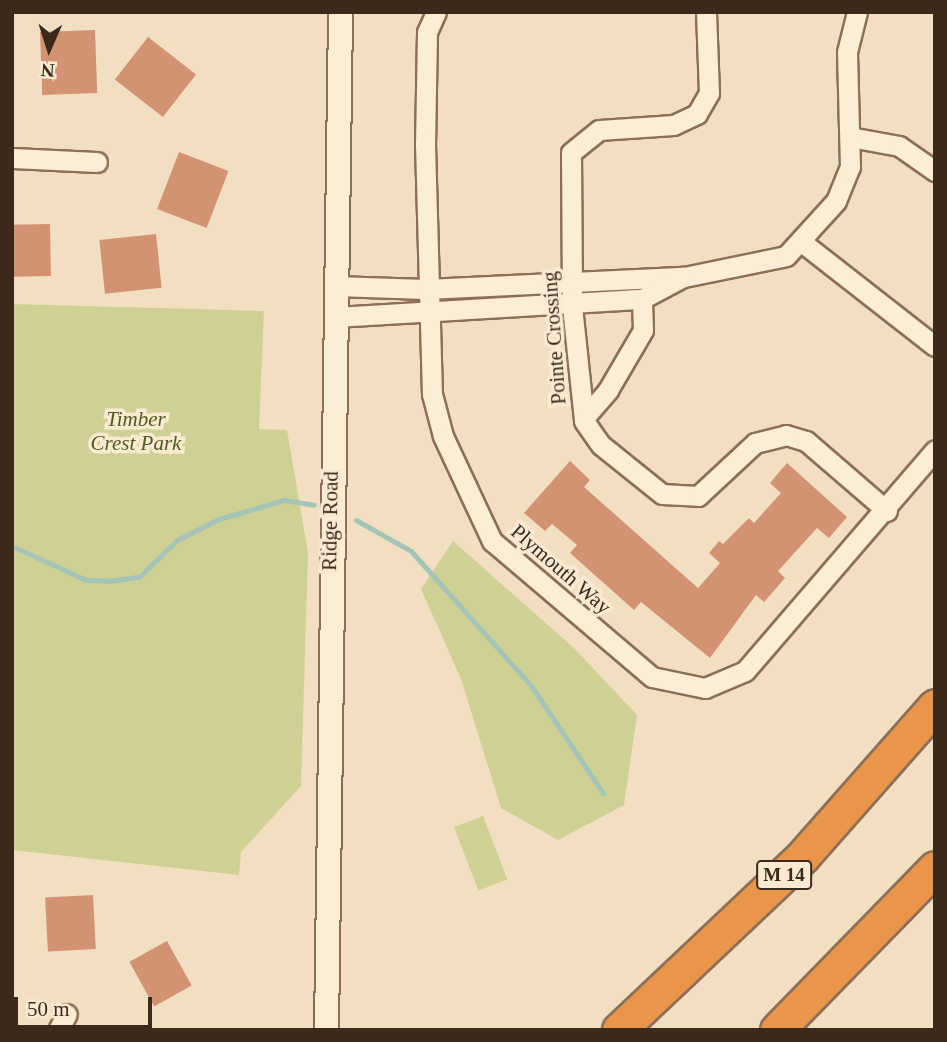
<!DOCTYPE html>
<html>
<head>
<meta charset="utf-8">
<style>
  body { margin:0 }
  #map { position:relative; width:947px; height:1042px; overflow:hidden; background:#f2dfc1; font-family:Georgia,serif }
  div>[style] { position:absolute }
  .green>* { inset:0; background:#cfd194; transform-origin:0 0 }
  .stream>* { height:5px; margin:-2.5px; padding:0 2.5px; transform-origin:2.5px; border-radius:2.5px; background:#a4c4b8 }
  .building>* { inset:0; background:#d39373; transform-origin:0 0 }
  .roads { filter:drop-shadow(2px 0 #8d6f57) drop-shadow(-2px 0 #8d6f57) drop-shadow(0 2px #8d6f57) drop-shadow(0 -2px #8d6f57) }
  .minor>* { height:19px; margin:-9.5px; padding:0 9.5px; transform-origin:9.5px; border-radius:9.5px; background:#fcedd5 }
  .tertiary>* { height:23px; margin:-11.5px; padding:0 11.5px; transform-origin:11.5px; border-radius:11.5px; background:#fcedd5 }
  .motorway>* { height:33px; margin:-16.5px; padding:0 16.5px; transform-origin:16.5px; border-radius:16.5px; background:#e9954a }
  span { translate:-50% -50%; white-space:nowrap; text-align:center; line-height:1.15; -webkit-text-stroke:7px #f9ead1; paint-order:stroke }
  .shield-label span { padding:2px 5px; background:#f9ead1; border:2px solid; border-radius:5px; -webkit-text-stroke-width:0 }
  .shield-label { font-size:19px; color:#3c291c; font-weight:700 }
  .street-label { font-size:21px; color:#3c291c }
  .park-label { font-size:21px; color:#515a21; font-style:italic }
  .frame { position:absolute; inset:0; border:14px solid #3c291c; pointer-events:none }
  .north { position:absolute; left:14px; top:14px; width:70px; height:70px; -webkit-text-stroke:5px #f9ead1; paint-order:stroke; rotate:183deg; font-size:19px; font-weight:700; line-height:28px; text-align:center; color:#3c291c }
  .north::after { content:''; display:block; margin:auto; width:24px; height:32px; background:#3c291c; clip-path:polygon(50% 0,100% 100%,50% 72%,0 100%) }
  .scale { position:absolute; left:14px; top:997px; width:138px; height:32px; box-sizing:border-box; border:4px solid #3c291c; border-top:0; padding-left:9px; font-size:21px; line-height:24px; white-space:nowrap; color:#3c291c; -webkit-text-stroke:5px #f9ead1; paint-order:stroke }
</style>
</head>
<body>
<div id="map">
  <div class="green">
    <div style="clip-path:polygon(12px 304px,264px 311px,259px 429px,287px 430px,308px 553px,301px 786px,241px 852px,239px 875px,12px 850px)"></div>
    <div style="clip-path:polygon(453px 541px,574px 648px,637px 715px,624px 805px,558px 840px,501px 808px,461px 679px,421px 589px)"></div>
    <div style="left:483px;top:816px;width:68px;height:31px;rotate:69deg"></div>
  </div>
  <div class="stream">
    <div style="left:356px;top:520px;width:63px;rotate:29.4deg"></div>
    <div style="left:411px;top:551px;width:182px;rotate:48.3deg"></div>
    <div style="left:532px;top:687px;width:128px;rotate:56.2deg"></div>
    <div style="left:12px;top:546px;width:81px;rotate:24.7deg"></div>
    <div style="left:86px;top:580px;width:23px;rotate:2deg"></div>
    <div style="left:109px;top:581px;width:30px;rotate:-8deg"></div>
    <div style="left:139px;top:577px;width:53px;rotate:-44.2deg"></div>
    <div style="left:177px;top:540px;width:47px;rotate:-26.6deg"></div>
    <div style="left:219px;top:519px;width:68px;rotate:-16.3deg"></div>
    <div style="left:284px;top:500px;width:30px;rotate:9deg"></div>
  </div>
  <div class="building">
    <div style="left:95px;top:30px;width:63px;height:55px;rotate:88deg"></div>
    <div style="left:148px;top:37px;width:61px;height:54px;rotate:38deg"></div>
    <div style="left:179px;top:152px;width:53px;height:61px;rotate:21deg"></div>
    <div style="left:50px;top:224px;width:52px;height:38px;rotate:89deg"></div>
    <div style="left:156px;top:234px;width:54px;height:57px;rotate:84deg"></div>
    <div style="clip-path:polygon(570px 461px,590px 480px,584px 487px,698px 588px,720px 563px,709px 553px,719px 541px,723px 544px,749px 518px,754px 523px,781px 493px,770px 483px,787px 463px,847px 517px,829px 538px,817px 528px,778px 571px,785px 578px,764px 602px,756px 595px,710px 658px,641px 602px,634px 610px,570px 553px,577px 545px,552px 524px,545px 531px,524px 513px)"></div>
    <div style="left:93px;top:895px;width:54px;height:48px;rotate:87deg"></div>
    <div style="left:167px;top:941px;width:51px;height:43px;rotate:61deg"></div>
  </div>
  <div class="roads">
    <div class="minor">
      <div style="left:436px;top:12px;width:22px;rotate:114deg"></div>
      <div style="left:427px;top:32px;width:112px;rotate:91deg"></div>
      <div style="left:425px;top:144px;width:250px;rotate:88.4deg"></div>
      <div style="left:432px;top:394px;width:43px;rotate:75.3deg"></div>
      <div style="left:443px;top:436px;width:116px;rotate:65deg"></div>
      <div style="left:492px;top:541px;width:210px;rotate:40.4deg"></div>
      <div style="left:652px;top:677px;width:54px;rotate:11.7deg"></div>
      <div style="left:705px;top:688px;width:43px;rotate:-23deg"></div>
      <div style="left:745px;top:671px;width:291px;rotate:-49.3deg"></div>
      <div style="left:706px;top:12px;width:81px;rotate:87.9deg"></div>
      <div style="left:709px;top:93px;width:24px;rotate:120deg"></div>
      <div style="left:697px;top:114px;width:26px;rotate:155deg"></div>
      <div style="left:673px;top:125px;width:74px;rotate:176.1deg"></div>
      <div style="left:599px;top:130px;width:36px;rotate:141deg"></div>
      <div style="left:571px;top:153px;width:153px;rotate:89.6deg"></div>
      <div style="left:572px;top:306px;width:116px;rotate:84deg"></div>
      <div style="left:584px;top:421px;width:29px;rotate:55deg"></div>
      <div style="left:601px;top:445px;width:78px;rotate:38.8deg"></div>
      <div style="left:662px;top:494px;width:36px;rotate:3deg"></div>
      <div style="left:698px;top:496px;width:78px;rotate:-42.9deg"></div>
      <div style="left:755px;top:443px;width:32px;rotate:-14deg"></div>
      <div style="left:786px;top:435px;width:21px;rotate:17deg"></div>
      <div style="left:806px;top:441px;width:107px;rotate:40.8deg"></div>
      <div style="left:850px;top:137px;width:50px;rotate:10.4deg"></div>
      <div style="left:899px;top:146px;width:44px;rotate:34.8deg"></div>
      <div style="left:12px;top:158px;width:85px;rotate:2.7deg"></div>
      <div style="left:803px;top:243px;width:167px;rotate:38deg"></div>
      <div style="left:334px;top:286px;width:92px;rotate:1.9deg"></div>
      <div style="left:426px;top:289px;width:258px;rotate:-2.7deg"></div>
      <div style="left:684px;top:277px;width:104px;rotate:-11.6deg"></div>
      <div style="left:786px;top:256px;width:74px;rotate:-47.7deg"></div>
      <div style="left:836px;top:201px;width:37px;rotate:-68deg"></div>
      <div style="left:850px;top:167px;width:115px;rotate:-91.5deg"></div>
      <div style="left:847px;top:52px;width:41px;rotate:-76deg"></div>
      <div style="left:335px;top:317px;width:308px;rotate:-3.4deg"></div>
      <div style="left:642px;top:299px;width:47px;rotate:-28.2deg"></div>
      <div style="left:584px;top:418px;width:37px;rotate:-49deg"></div>
      <div style="left:608px;top:390px;width:69px;rotate:-59.7deg"></div>
      <div style="left:643px;top:330px;width:31px;rotate:-92deg"></div>
      <div style="left:58px;top:1030px;width:18px;rotate:-61deg"></div>
    </div>
    <div class="tertiary">
      <div style="left:326px;top:1030px;width:1018px;rotate:-89.21deg"></div>
    </div>
    <div class="motorway">
      <div style="left:619px;top:1030px;width:252px;rotate:-43.4deg"></div>
      <div style="left:802px;top:857px;width:201px;rotate:-48.6deg"></div>
      <div style="left:777px;top:1030px;width:226px;rotate:-45.7deg"></div>
    </div>
  </div>
  <div class="shield-label">
    <span style="left:784px;top:875px">M 14</span>
  </div>
  <div class="street-label">
    <span style="left:554px;top:338px;rotate:-94deg">Pointe Crossing</span>
    <span style="left:330px;top:521px;rotate:-89deg">Ridge Road</span>
    <span style="left:561px;top:569px;rotate:41deg">Plymouth Way</span>
  </div>
  <div class="park-label">
    <span style="left:136px;top:431px">Timber<br>Crest Park</span>
  </div>
  <div class="frame"></div>
  <div class="north">N</div>
  <div class="scale">50 m</div>
</div>
</body>
</html>
